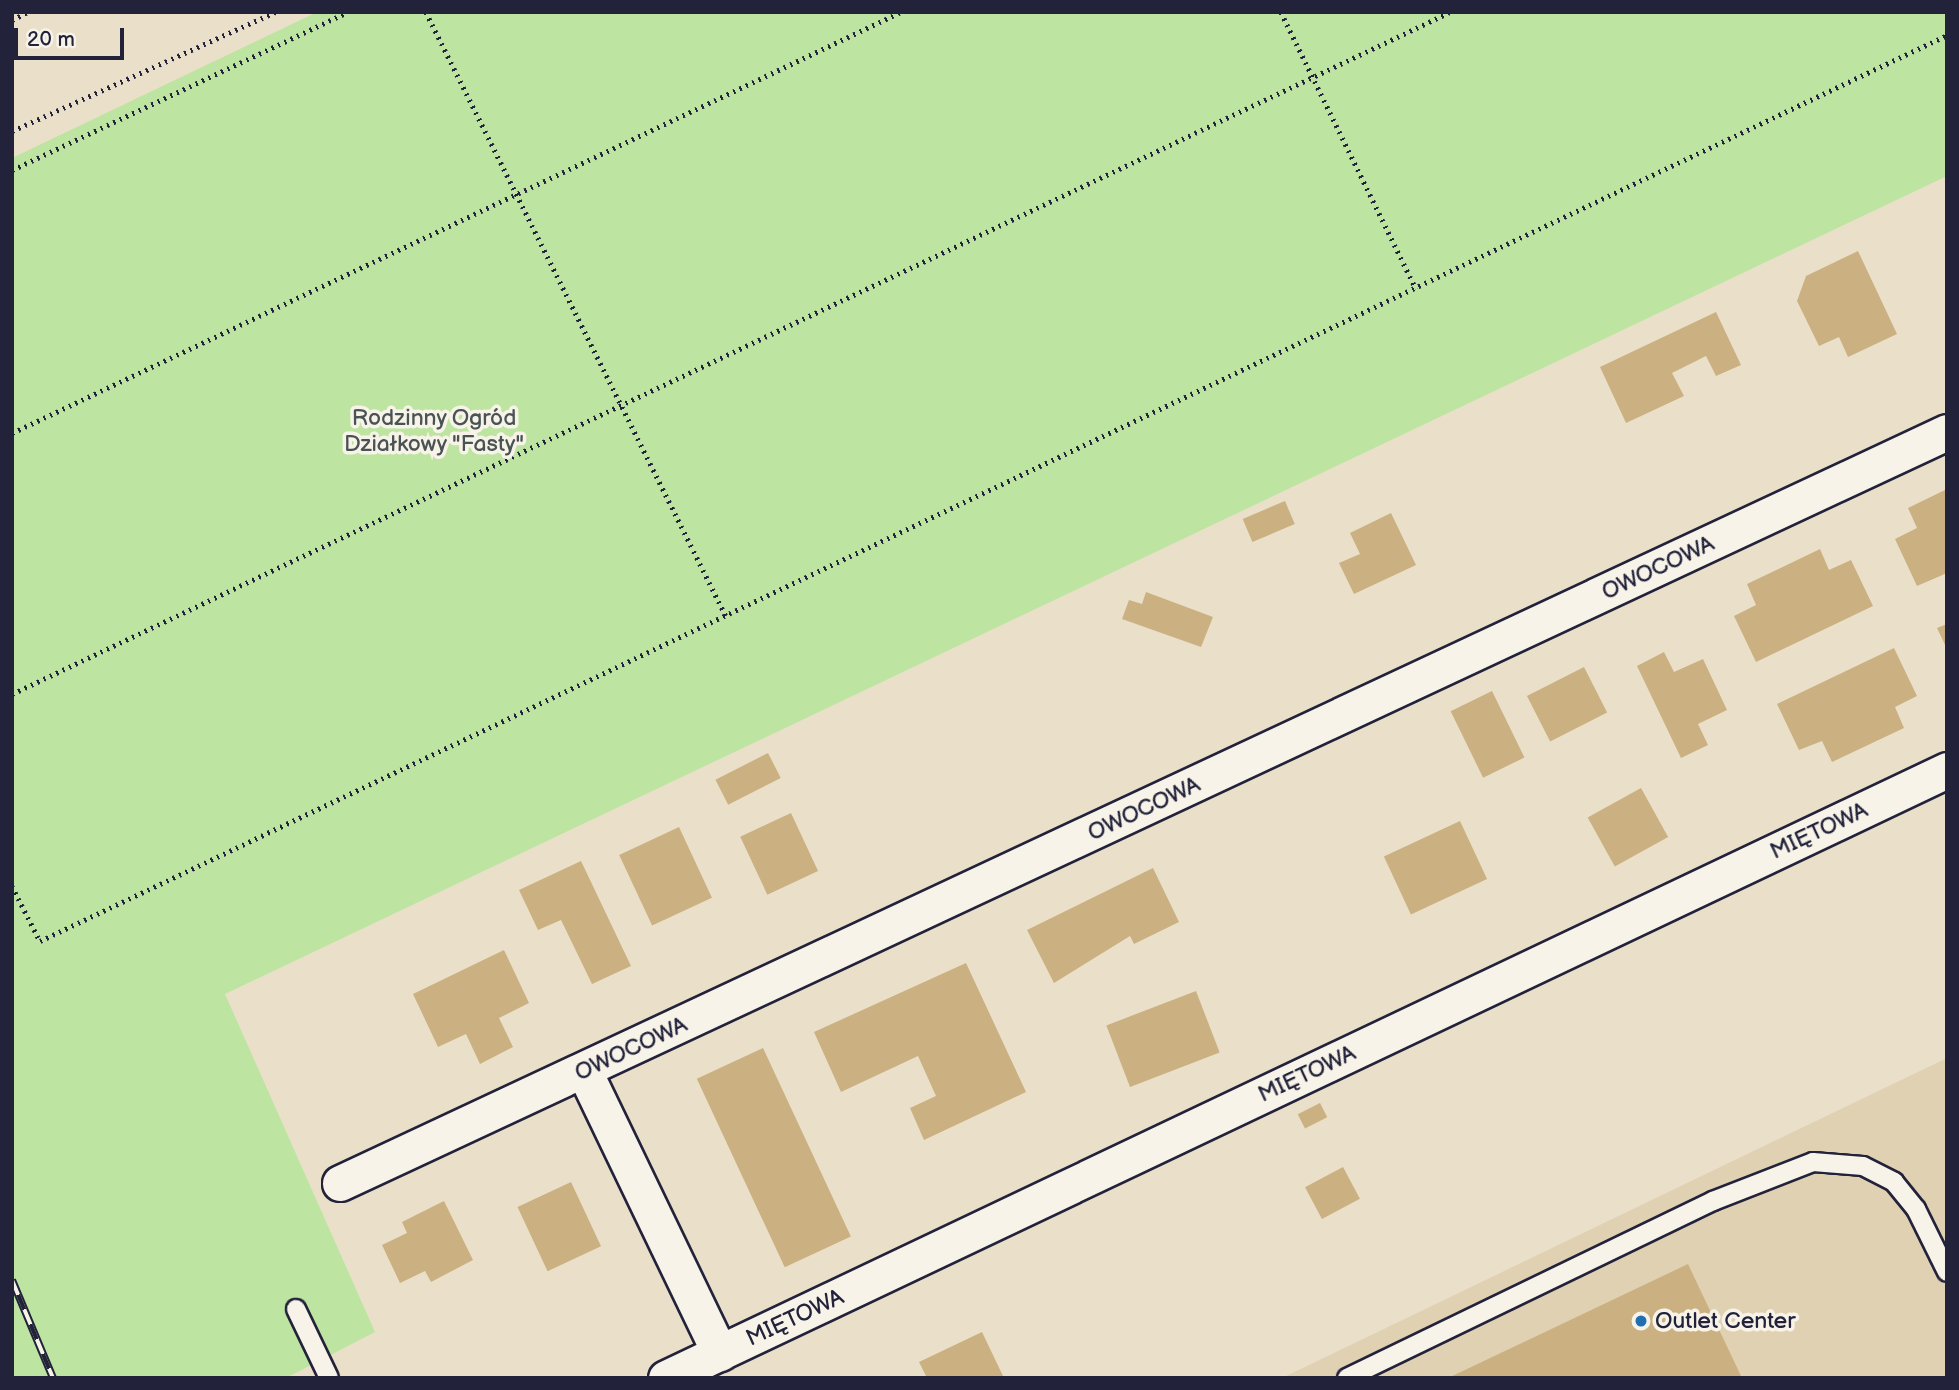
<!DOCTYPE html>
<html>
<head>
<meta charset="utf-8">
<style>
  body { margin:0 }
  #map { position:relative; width:1959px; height:1390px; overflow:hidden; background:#eadfc9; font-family:"Balsamiq Sans",sans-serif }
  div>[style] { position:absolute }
  .built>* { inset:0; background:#e1d1b3 }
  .green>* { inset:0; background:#bde5a1 }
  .building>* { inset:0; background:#cbb181; transform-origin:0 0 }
  .path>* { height:4.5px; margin-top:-2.25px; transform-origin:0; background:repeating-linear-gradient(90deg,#22223b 0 2px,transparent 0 7px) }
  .roads { filter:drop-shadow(2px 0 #22223b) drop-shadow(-2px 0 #22223b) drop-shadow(0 2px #22223b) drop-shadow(0 -2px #22223b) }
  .service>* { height:18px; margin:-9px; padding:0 9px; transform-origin:9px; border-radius:9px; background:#f7f3e8 }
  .minor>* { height:35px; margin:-17.5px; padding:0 17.5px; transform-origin:17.5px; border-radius:17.5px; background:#f7f3e8 }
  .rail>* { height:8px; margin-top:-4px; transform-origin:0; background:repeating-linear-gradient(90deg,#f7f3e8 0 16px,#22223b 0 32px); box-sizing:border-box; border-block:2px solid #22223b }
  .dots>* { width:19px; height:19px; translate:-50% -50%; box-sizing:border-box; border:4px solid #f7f3e8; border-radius:50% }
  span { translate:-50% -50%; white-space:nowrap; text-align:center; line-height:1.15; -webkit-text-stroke:7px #f7f3e8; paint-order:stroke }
  .park-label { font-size:23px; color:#495354 }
  .street-label { font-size:23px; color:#22223b }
  .poi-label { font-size:23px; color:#22223b }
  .left { translate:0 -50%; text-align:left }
  .frame { position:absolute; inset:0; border:14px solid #22223b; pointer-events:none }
  .scale { position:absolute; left:14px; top:28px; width:110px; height:32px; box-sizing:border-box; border:4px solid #22223b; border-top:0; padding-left:9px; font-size:21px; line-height:24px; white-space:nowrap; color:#22223b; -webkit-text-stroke:5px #f7f3e8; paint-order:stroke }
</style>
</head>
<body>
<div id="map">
  <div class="built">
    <div style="clip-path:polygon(1947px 1058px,1947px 1378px,1282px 1378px)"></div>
  </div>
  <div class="green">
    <div style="clip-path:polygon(317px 12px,1947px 12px,1947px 176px,225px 994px,375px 1332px,286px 1378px,12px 1378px,12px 158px)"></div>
  </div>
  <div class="building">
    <div style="clip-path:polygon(1858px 251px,1897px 334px,1848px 357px,1839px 337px,1819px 346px,1797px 301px,1806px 276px)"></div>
    <div style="clip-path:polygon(1716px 312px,1741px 365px,1716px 376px,1706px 356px,1672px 373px,1684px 396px,1626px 423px,1600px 367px)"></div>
    <div style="clip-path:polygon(1947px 489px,1947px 573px,1917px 586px,1895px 539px,1917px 528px,1908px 508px)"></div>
    <div style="left:1285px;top:501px;width:25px;height:46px;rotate:67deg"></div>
    <div style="clip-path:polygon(1391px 513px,1416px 565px,1354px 594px,1339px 563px,1360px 554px,1350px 533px)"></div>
    <div style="clip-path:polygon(1820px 549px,1829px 570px,1851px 560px,1873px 606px,1756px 662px,1734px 616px,1756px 605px,1747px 584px)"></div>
    <div style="clip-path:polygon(1146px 592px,1213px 617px,1201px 647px,1122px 619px,1129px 600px,1142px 604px)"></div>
    <div style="clip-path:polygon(1947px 624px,1947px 649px,1937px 628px)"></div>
    <div style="clip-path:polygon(1894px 648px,1917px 696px,1895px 707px,1904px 728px,1832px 762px,1822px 741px,1799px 750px,1777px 704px)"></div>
    <div style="clip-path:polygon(1664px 652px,1674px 672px,1703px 659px,1727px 710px,1698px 724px,1708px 745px,1681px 758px,1637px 666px)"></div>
    <div style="left:1584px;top:667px;width:51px;height:64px;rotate:63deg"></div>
    <div style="left:1492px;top:691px;width:74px;height:46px;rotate:64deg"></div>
    <div style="left:768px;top:753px;width:28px;height:59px;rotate:63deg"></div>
    <div style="left:1641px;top:788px;width:56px;height:61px;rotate:61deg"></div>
    <div style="left:791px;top:813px;width:64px;height:56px;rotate:65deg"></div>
    <div style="left:1460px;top:821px;width:64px;height:84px;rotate:65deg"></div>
    <div style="left:679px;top:827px;width:78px;height:66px;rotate:65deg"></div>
    <div style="clip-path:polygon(581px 861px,631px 966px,592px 984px,561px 920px,538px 930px,519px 890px)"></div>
    <div style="clip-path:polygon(1153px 868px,1179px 922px,1134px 944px,1130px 936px,1054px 983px,1027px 930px)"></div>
    <div style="clip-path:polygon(504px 950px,529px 1003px,499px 1018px,513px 1047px,480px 1064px,466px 1034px,438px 1047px,413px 994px)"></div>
    <div style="clip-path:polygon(966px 963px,1026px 1092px,924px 1140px,910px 1108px,936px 1096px,918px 1056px,841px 1092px,814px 1032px)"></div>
    <div style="left:1196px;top:991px;width:66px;height:96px;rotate:69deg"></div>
    <div style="left:763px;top:1048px;width:208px;height:73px;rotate:65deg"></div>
    <div style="left:1320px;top:1103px;width:16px;height:25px;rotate:63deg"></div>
    <div style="left:1343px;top:1167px;width:36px;height:43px;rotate:62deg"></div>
    <div style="left:571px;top:1182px;width:71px;height:59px;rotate:65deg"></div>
    <div style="clip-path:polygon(444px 1201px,473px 1260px,431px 1282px,425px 1271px,400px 1283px,382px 1245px,407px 1233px,402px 1222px)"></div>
    <div style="clip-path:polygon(1688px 1264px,1742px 1378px,1448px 1378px)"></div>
    <div style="clip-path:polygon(982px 1332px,1004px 1378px,927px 1378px,919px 1362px)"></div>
  </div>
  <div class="path">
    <div style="left:426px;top:12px;width:674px;rotate:63.59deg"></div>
    <div style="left:1281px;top:12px;width:308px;rotate:64deg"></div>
    <div style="left:12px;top:20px;width:18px;rotate:-27deg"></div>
    <div style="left:12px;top:131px;width:289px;rotate:-24.3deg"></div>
    <div style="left:12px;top:170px;width:371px;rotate:-25.2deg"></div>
    <div style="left:12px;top:433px;width:984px;rotate:-25.34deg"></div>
    <div style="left:12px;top:694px;width:1592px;rotate:-25.37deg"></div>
    <div style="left:12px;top:886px;width:62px;rotate:63deg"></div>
    <div style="left:40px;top:941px;width:2111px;rotate:-25.41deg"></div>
  </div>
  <div class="roads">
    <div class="service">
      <div style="left:296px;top:1309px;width:76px;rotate:64.4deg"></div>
      <div style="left:1347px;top:1378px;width:407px;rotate:-25.8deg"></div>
      <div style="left:1713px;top:1201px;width:107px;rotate:-21.3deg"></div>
      <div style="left:1813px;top:1162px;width:50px;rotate:4.6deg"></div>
      <div style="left:1863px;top:1166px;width:35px;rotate:27deg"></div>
      <div style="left:1894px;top:1182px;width:35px;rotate:51deg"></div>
      <div style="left:1916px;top:1209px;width:70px;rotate:63.8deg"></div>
    </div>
    <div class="minor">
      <div style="left:584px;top:1071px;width:313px;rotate:64.3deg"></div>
      <div style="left:340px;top:1183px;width:1774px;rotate:-25.05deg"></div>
      <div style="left:666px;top:1378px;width:1418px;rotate:-25.39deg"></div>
    </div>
  </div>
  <div class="rail">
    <div style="left:12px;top:1280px;width:106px;rotate:67.3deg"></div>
  </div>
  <div class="dots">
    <div style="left:1641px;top:1321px;background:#1f6fb2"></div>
  </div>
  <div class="park-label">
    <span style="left:434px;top:431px">Rodzinny Ogród<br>Działkowy "Fasty"</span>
  </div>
  <div class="street-label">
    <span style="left:1658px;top:568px;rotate:-25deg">OWOCOWA</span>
    <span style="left:1144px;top:809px;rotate:-25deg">OWOCOWA</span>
    <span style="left:1819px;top:831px;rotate:-25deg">MIĘTOWA</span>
    <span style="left:631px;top:1049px;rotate:-25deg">OWOCOWA</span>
    <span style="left:1307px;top:1074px;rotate:-25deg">MIĘTOWA</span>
    <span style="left:795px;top:1318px;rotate:-25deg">MIĘTOWA</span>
  </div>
  <div class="poi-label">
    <span class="left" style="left:1655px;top:1321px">Outlet Center</span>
  </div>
  <div class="frame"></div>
  <div class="scale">20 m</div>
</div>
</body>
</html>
